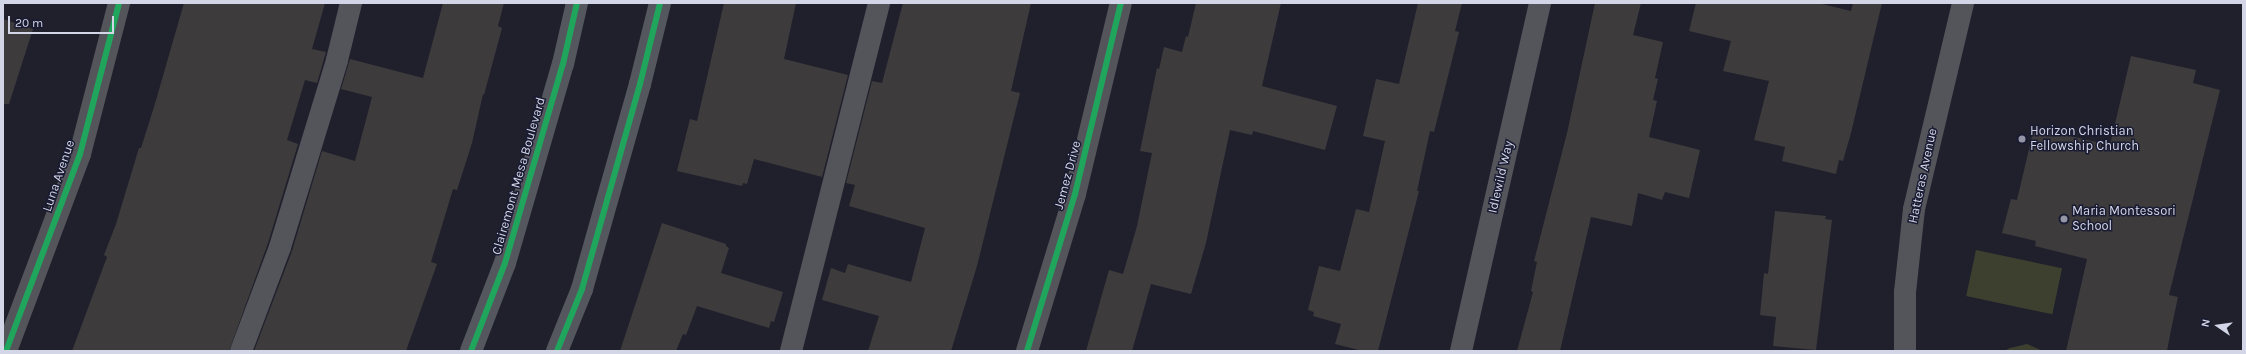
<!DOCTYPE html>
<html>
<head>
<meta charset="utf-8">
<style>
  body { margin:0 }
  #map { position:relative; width:2246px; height:354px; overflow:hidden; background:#1f202c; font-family:Karla,sans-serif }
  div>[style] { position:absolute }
  .green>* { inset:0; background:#3e402f; transform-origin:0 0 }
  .building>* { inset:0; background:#3e3b3d }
  .minor>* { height:22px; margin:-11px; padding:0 11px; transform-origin:11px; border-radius:11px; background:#54555b }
  .major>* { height:22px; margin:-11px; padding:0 11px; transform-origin:11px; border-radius:11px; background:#55575e }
  .cycleway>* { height:6px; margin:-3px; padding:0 3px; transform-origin:3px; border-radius:3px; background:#20a55d }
  .dots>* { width:11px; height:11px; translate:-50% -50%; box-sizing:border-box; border:2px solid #191b32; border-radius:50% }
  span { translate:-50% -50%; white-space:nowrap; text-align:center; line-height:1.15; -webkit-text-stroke:3px #191b32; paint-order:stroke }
  .poi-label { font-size:13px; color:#d3d6e6 }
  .left { translate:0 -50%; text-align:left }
  .street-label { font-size:13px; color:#d3d6e6 }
  .frame { position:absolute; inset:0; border:4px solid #d3d6e6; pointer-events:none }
  .north { position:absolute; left:2198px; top:306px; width:40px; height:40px; -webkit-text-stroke:3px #191b32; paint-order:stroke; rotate:283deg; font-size:11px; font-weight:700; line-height:16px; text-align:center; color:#d3d6e6 }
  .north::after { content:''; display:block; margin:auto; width:14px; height:18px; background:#d3d6e6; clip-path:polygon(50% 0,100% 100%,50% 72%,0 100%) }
  .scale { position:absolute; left:8px; top:16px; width:106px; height:18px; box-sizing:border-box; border:2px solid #d3d6e6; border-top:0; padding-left:5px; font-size:12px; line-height:14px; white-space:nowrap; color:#d3d6e6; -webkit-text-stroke:3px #191b32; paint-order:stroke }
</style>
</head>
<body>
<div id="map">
  <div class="green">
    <div style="left:1976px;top:250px;width:88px;height:47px;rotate:12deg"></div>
    <div style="clip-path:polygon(2027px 344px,2043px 351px,2004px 351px,2010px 348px)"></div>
  </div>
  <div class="building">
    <div style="clip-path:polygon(184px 3px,325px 3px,312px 49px,326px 52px,317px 83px,305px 80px,287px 140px,298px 144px,268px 243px,229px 351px,72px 351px,107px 257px,104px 255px,116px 224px,139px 148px,141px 148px,154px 107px)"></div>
    <div style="clip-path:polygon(443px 3px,504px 3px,498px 26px,502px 28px,484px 95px,483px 94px,472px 143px,457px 190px,453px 189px,431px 262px,437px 264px,406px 351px,254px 351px,292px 251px,322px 151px,355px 161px,372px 97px,341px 89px,350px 59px,423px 78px)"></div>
    <div style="clip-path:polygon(724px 3px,796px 3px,784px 59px,848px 75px,822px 177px,754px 159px,747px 184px,743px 183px,742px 186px,677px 171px,690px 119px,697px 121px)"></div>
    <div style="clip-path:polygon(903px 3px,1031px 3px,1011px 91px,1020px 93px,977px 266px,951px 351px,868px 351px,879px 316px,822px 300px,831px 268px,845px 273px,848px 264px,911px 282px,925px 228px,849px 206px,855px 185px,846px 183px,872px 81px,882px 83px)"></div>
    <div style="clip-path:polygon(1196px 3px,1281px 3px,1262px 86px,1337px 106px,1325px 150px,1253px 131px,1252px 135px,1230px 130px,1206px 243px,1191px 294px,1151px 284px,1132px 351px,1086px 351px,1109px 270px,1123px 274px,1137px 226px,1152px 153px,1140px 151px,1157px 68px,1159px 69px,1164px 47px,1182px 52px,1186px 36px,1188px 37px)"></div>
    <div style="clip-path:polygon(1418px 3px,1462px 3px,1455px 31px,1459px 32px,1434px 132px,1430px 131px,1417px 191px,1419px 191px,1378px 351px,1363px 351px,1335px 344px,1341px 324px,1313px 316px,1314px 312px,1308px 310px,1319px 266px,1340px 271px,1356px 209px,1369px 212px,1385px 141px,1363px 136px,1376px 79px,1399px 84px)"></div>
    <div style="clip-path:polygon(1595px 3px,1641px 3px,1633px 35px,1663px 42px,1655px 78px,1658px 79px,1653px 100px,1657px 101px,1649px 137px,1700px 150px,1689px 198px,1665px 192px,1662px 200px,1638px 193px,1632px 226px,1591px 217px,1560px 351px,1517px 351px,1533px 292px,1531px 291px,1537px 262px,1534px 261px,1567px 133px)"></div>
    <div style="clip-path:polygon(1696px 3px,1818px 3px,1851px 11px,1853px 3px,1882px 3px,1851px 133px,1843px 161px,1839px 160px,1836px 174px,1782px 161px,1785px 147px,1754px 140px,1769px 81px,1723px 71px,1731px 41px,1689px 31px)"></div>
    <div style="clip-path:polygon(3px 19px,33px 29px,9px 104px,3px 104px)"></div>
    <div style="clip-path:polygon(2131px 56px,2196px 70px,2193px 83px,2220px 90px,2169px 295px,2178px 297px,2170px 335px,2167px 351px,2066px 351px,2087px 259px,2035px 246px,2036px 241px,2002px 233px,2011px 199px,2017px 200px,2034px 128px,2110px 145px)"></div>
    <div style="clip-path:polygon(1775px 211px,1826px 216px,1825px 219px,1832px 220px,1816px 350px,1773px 346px,1776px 317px,1760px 315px,1764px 273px,1768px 274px)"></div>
    <div style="clip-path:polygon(662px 223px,726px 244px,726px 246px,729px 248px,721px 273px,783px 292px,774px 322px,771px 321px,769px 328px,697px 306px,686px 335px,683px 334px,676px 351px,620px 351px)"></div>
  </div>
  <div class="minor">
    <div style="left:6px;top:351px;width:210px;rotate:-69.4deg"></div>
    <div style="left:80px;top:154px;width:156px;rotate:-75.5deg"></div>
    <div style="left:241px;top:351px;width:111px;rotate:-69.4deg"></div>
    <div style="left:280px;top:247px;width:195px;rotate:-73deg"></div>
    <div style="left:337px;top:60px;width:59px;rotate:-76.2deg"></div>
    <div style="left:791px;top:351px;width:359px;rotate:-75.8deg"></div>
    <div style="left:1027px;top:351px;width:164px;rotate:-73deg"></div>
    <div style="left:1075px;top:194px;width:196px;rotate:-76.5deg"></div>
    <div style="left:1461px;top:351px;width:357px;rotate:-77.2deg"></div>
    <div style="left:1905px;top:351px;width:59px;rotate:-90deg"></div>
    <div style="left:1905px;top:292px;width:83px;rotate:-83.8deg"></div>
    <div style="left:1914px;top:209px;width:212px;rotate:-76.6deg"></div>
  </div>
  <div class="major">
    <div style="left:471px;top:351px;width:94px;rotate:-68.9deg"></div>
    <div style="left:505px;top:263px;width:207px;rotate:-73.8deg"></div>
    <div style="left:563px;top:64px;width:63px;rotate:-77.1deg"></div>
    <div style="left:557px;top:351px;width:67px;rotate:-68deg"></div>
    <div style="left:582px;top:289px;width:213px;rotate:-74.2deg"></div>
    <div style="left:640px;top:84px;width:83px;rotate:-76.1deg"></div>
  </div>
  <div class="cycleway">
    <div style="left:6px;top:351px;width:210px;rotate:-69.4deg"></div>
    <div style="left:80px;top:154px;width:156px;rotate:-75.5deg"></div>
    <div style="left:471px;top:351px;width:94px;rotate:-68.9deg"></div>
    <div style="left:505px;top:263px;width:207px;rotate:-73.8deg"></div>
    <div style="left:563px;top:64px;width:63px;rotate:-77.1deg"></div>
    <div style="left:557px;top:351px;width:67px;rotate:-68deg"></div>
    <div style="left:582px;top:289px;width:213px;rotate:-74.2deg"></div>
    <div style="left:640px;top:84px;width:83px;rotate:-76.1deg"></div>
    <div style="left:1027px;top:351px;width:164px;rotate:-73deg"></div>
    <div style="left:1075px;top:194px;width:196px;rotate:-76.5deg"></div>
  </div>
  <div class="dots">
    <div style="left:2022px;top:139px;background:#9496a5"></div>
    <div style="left:2064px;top:219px;background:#9496a5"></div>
  </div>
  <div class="poi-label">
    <span class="left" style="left:2030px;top:139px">Horizon Christian<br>Fellowship Church</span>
    <span class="left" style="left:2072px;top:219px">Maria Montessori<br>School</span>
  </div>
  <div class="street-label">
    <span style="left:1068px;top:175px;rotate:-75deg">Jemez Drive</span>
    <span style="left:59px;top:176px;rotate:-71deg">Luna Avenue</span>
    <span style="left:519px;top:176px;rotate:-74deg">Clairemont Mesa Boulevard</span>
    <span style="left:1923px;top:176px;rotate:-78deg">Hatteras Avenue</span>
    <span style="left:1501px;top:177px;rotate:-77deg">Idlewild Way</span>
  </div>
  <div class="frame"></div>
  <div class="north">N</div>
  <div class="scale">20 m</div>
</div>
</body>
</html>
